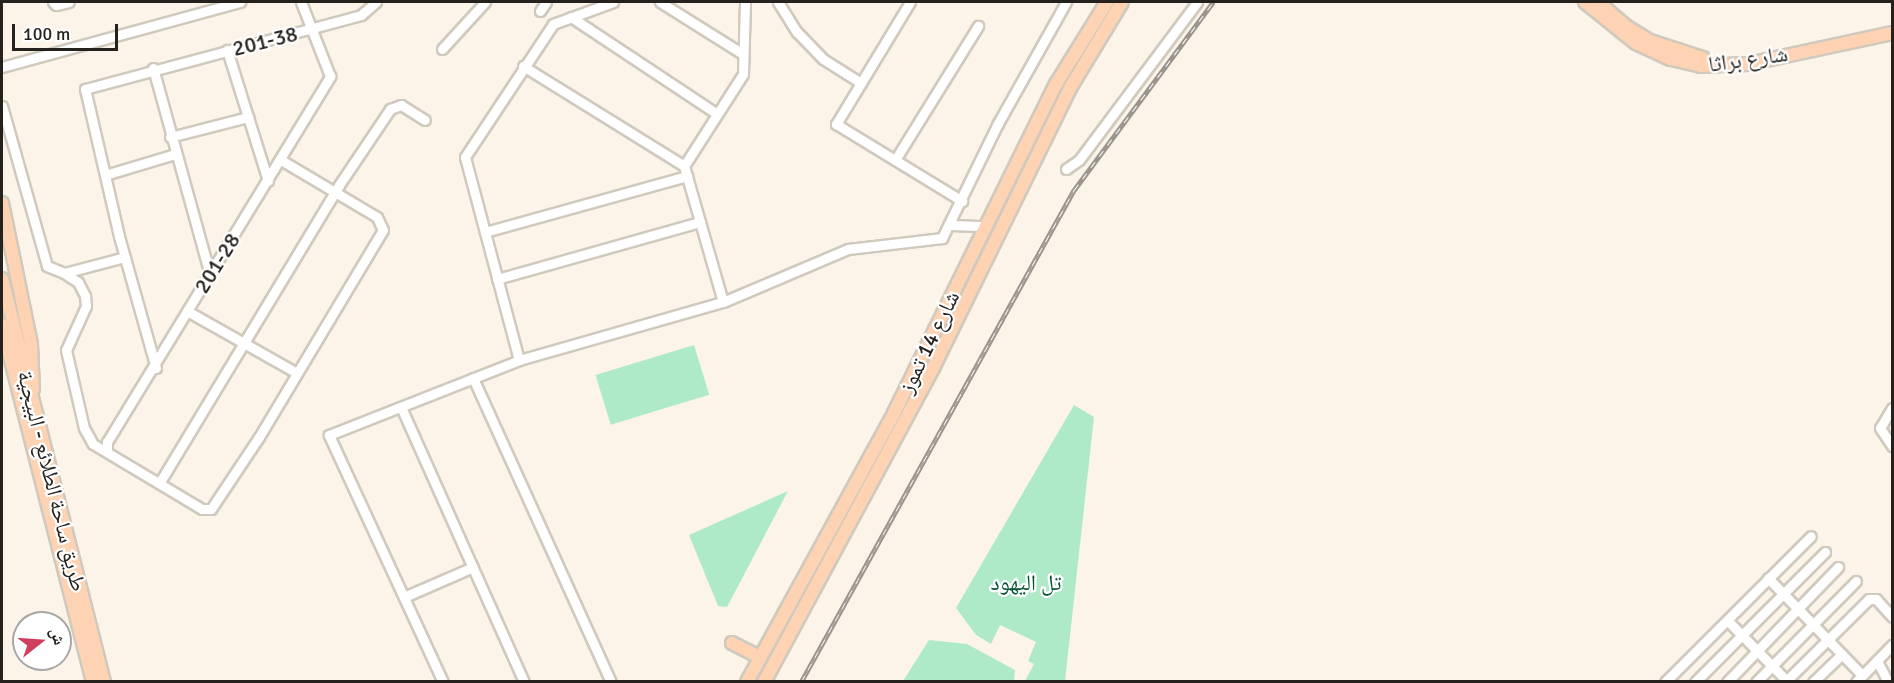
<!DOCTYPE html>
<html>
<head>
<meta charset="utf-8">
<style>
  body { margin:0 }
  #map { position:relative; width:1894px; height:683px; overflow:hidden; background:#fcf4e8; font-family:Signika,"Noto Naskh Arabic",sans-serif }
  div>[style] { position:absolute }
  .green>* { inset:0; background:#afeac8; transform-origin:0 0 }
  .roads { filter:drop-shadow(2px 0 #d0c9bd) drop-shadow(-2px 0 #d0c9bd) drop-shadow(0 2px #d0c9bd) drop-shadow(0 -2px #d0c9bd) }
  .minor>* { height:9px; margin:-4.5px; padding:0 4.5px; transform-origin:4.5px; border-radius:4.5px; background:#fff }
  .major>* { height:12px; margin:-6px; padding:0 6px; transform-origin:6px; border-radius:6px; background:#fed3b3 }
  .rail>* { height:4.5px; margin-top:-2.25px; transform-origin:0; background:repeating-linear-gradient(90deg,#fff 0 7px,#9b958d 0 14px); box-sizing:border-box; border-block:2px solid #9b958d }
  span { translate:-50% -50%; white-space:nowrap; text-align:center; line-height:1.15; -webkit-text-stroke:4.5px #fff; paint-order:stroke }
  .street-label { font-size:22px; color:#25221e }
  .park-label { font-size:22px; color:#065334 }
  .frame { position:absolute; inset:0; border:3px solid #25221e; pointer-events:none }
  .north { position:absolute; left:12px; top:611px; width:60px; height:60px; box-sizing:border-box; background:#fff; border:2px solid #a8a7a5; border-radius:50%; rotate:73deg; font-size:16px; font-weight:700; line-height:24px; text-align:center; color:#25221e }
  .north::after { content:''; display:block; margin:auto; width:21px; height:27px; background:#cf3f5d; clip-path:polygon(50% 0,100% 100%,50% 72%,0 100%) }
  .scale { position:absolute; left:12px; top:24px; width:106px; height:27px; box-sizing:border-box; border:3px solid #25221e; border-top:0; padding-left:8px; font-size:18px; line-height:21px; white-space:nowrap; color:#25221e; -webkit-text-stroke:4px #fff; paint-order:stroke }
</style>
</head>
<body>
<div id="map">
  <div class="green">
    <div style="left:694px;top:345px;width:52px;height:103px;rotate:73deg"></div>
    <div style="clip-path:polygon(1074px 405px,1094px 417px,1065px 681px,1025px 681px,1034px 664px,1028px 661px,1036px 642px,1000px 625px,991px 644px,976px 635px,956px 608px)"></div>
    <div style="clip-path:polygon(788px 491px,727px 607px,718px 606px,689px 535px)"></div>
    <div style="clip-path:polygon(929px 640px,967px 644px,1015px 670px,1014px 681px,903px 681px)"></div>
  </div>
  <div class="roads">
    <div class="minor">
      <div style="left:53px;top:2px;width:4px;rotate:45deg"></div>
      <div style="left:56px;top:5px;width:13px;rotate:-13deg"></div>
      <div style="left:660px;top:2px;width:98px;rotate:32.1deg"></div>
      <div style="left:778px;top:2px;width:36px;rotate:58deg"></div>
      <div style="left:797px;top:32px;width:37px;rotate:46deg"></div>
      <div style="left:823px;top:59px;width:45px;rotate:32.3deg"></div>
      <div style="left:910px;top:2px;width:143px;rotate:121.2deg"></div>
      <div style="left:836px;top:124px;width:148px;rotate:31.4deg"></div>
      <div style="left:540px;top:11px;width:11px;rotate:-56deg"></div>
      <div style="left:571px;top:17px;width:175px;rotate:33.6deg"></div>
      <div style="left:442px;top:49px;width:64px;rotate:-47.5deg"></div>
      <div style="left:227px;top:50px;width:137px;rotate:72.6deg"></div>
      <div style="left:523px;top:66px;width:190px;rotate:31.8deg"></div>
      <div style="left:684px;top:166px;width:141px;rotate:74deg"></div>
      <div style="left:2px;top:67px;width:247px;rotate:-15.3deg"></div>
      <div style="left:153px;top:68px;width:215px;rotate:74.6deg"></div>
      <div style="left:2px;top:106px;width:166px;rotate:74.3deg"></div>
      <div style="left:47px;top:266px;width:18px;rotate:22deg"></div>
      <div style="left:64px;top:273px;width:63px;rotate:-14.7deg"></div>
      <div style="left:170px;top:137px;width:81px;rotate:-14.4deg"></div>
      <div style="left:895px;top:160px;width:158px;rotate:-58.2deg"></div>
      <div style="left:684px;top:166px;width:109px;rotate:-57.3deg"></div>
      <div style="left:743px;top:74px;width:72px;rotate:-88.4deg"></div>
      <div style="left:1066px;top:169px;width:16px;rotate:-35deg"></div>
      <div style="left:1079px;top:160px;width:197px;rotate:-53.2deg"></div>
      <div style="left:105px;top:175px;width:73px;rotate:-16.7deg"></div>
      <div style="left:951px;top:225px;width:35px;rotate:2deg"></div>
      <div style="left:485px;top:232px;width:210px;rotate:-15.5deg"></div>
      <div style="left:64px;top:273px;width:17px;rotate:33deg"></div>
      <div style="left:78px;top:282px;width:16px;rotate:63deg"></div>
      <div style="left:85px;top:296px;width:10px;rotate:84deg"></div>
      <div style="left:86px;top:306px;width:48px;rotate:114.4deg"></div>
      <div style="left:66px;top:350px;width:80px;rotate:77deg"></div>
      <div style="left:84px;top:428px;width:18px;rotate:61deg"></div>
      <div style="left:93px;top:444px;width:127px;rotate:30.8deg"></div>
      <div style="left:202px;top:509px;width:9px"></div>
      <div style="left:211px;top:509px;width:87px;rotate:-56.3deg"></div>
      <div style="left:259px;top:437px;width:241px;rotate:-59.1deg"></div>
      <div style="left:383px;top:230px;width:14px;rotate:-115deg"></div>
      <div style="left:377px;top:217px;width:112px;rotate:-149.3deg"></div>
      <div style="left:497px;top:279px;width:211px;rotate:-15.7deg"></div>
      <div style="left:187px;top:311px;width:126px;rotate:29.4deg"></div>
      <div style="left:519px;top:360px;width:210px;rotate:-104.9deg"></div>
      <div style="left:465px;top:157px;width:159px;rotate:-56.5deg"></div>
      <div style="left:553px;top:24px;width:64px;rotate:-20.1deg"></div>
      <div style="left:156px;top:368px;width:137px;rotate:-105.7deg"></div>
      <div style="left:119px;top:236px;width:151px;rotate:-103deg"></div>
      <div style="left:85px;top:89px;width:286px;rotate:-15deg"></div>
      <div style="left:361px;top:15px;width:20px;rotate:-41deg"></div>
      <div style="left:473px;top:378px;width:334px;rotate:65.6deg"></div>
      <div style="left:401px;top:407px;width:301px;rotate:65.9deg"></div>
      <div style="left:1892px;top:408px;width:23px;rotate:121deg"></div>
      <div style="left:1880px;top:428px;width:22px;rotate:56deg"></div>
      <div style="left:107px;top:450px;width:8px;rotate:-90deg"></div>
      <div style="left:107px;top:442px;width:429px;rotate:-58.6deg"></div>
      <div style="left:330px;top:76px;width:79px;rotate:-111.4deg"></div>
      <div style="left:160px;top:482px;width:347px;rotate:-58.9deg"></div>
      <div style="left:339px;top:185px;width:92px;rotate:-56.1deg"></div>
      <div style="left:390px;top:109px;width:12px;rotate:-20deg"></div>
      <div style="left:401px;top:105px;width:28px;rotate:32deg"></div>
      <div style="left:1768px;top:578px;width:135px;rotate:45.9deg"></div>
      <div style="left:404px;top:597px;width:75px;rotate:-23.5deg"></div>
      <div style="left:1728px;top:621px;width:86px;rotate:45.5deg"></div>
      <div style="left:1877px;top:661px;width:24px;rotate:62deg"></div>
      <div style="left:443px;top:682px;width:272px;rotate:-114.8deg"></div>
      <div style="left:329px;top:435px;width:204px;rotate:-21.5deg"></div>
      <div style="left:519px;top:360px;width:212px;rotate:-15.9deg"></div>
      <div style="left:723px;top:302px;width:136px;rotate:-23deg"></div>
      <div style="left:848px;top:249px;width:95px;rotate:-6.7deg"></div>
      <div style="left:942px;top:238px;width:126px;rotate:-64deg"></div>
      <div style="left:997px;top:125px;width:141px;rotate:-60.7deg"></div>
      <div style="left:1665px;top:682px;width:206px;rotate:-45deg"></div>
      <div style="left:1695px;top:682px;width:184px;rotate:-45deg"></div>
      <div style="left:1727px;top:682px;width:160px;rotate:-46deg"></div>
      <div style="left:1756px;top:682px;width:142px;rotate:-45.3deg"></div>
      <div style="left:1785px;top:682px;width:118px;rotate:-44.7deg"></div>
      <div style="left:1869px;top:599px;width:7px"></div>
      <div style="left:1876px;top:599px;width:24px;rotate:48deg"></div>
      <div style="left:1813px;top:682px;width:40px;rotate:-44deg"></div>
      <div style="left:1856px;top:682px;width:52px;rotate:-45.8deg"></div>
    </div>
    <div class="major">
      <div style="left:1585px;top:2px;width:65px;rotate:38.8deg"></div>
      <div style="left:1636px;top:43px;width:38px;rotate:25deg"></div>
      <div style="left:1671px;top:59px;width:31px;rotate:13deg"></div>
      <div style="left:1701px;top:66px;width:47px;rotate:-2.4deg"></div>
      <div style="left:1748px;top:64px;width:147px;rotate:-12.1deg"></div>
      <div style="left:1598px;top:2px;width:35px;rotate:41deg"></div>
      <div style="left:1624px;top:25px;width:31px;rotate:32deg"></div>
      <div style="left:1650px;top:41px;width:56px;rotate:17.8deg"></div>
      <div style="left:2px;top:203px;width:144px;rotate:78.4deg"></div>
      <div style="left:31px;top:344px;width:45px;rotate:87.5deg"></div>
      <div style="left:2px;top:279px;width:416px;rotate:75.8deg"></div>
      <div style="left:2px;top:325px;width:368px;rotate:75.7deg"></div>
      <div style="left:732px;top:643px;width:30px;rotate:27deg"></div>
      <div style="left:747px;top:682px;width:307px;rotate:-61.3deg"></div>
      <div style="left:894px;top:413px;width:367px;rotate:-63.8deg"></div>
      <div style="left:1056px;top:84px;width:97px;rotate:-58.1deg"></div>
      <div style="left:764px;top:682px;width:357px;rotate:-61.7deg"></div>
      <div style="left:933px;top:368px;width:312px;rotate:-63.9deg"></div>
      <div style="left:1070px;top:88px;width:100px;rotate:-58.8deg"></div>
    </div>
  </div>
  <div class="rail">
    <div style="left:801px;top:682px;width:563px;rotate:-60.98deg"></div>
    <div style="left:1074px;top:190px;width:234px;rotate:-53.5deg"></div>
  </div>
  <div class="street-label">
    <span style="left:265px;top:41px;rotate:-14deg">201-38</span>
    <span style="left:1748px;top:59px;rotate:-8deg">شارع براثا</span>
    <span style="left:217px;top:263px;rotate:-58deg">201-28</span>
    <span style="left:929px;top:342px;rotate:-64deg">شارع 14 تموز</span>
    <span style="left:52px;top:481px;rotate:76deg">طريق ساحة الطلائع - البيجية</span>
  </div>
  <div class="park-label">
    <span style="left:1026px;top:583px">تل اليهود</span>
  </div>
  <div class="frame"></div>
  <div class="north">ش</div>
  <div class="scale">100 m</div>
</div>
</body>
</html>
